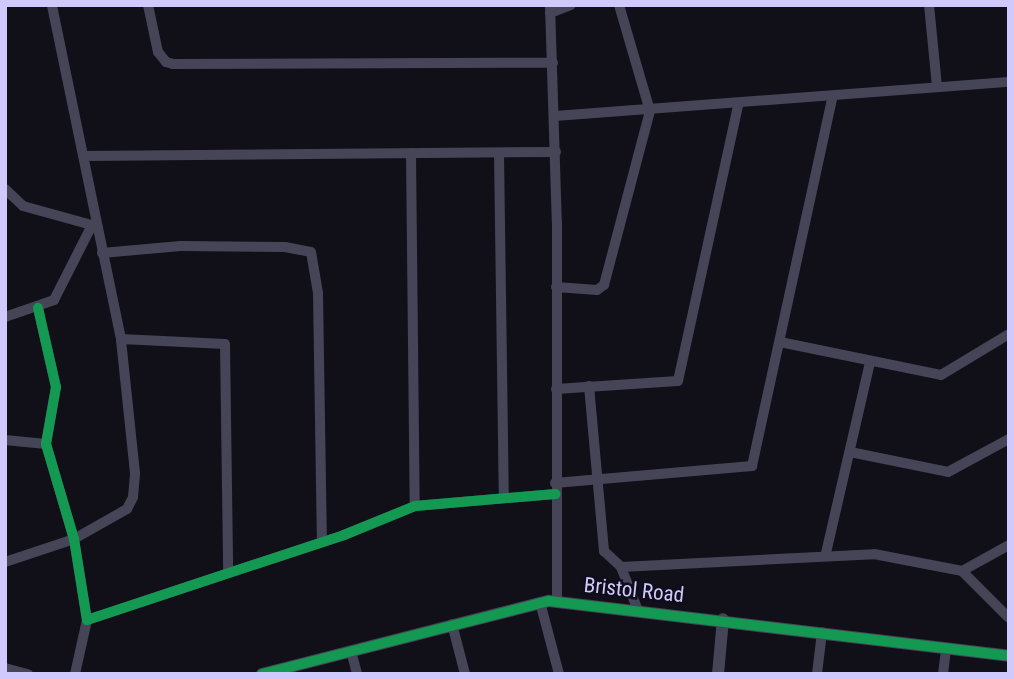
<!DOCTYPE html>
<html>
<head>
<meta charset="utf-8">
<style>
  body { margin:0 }
  #map { position:relative; width:1014px; height:679px; overflow:hidden; background:#111018; font-family:"Roboto Condensed",sans-serif }
  div>[style] { position:absolute }
  .minor>* { height:10px; margin:-5px; padding:0 5px; transform-origin:5px; border-radius:5px; background:#464558 }
  .tertiary>* { height:12px; margin:-6px; padding:0 6px; transform-origin:6px; border-radius:6px; background:#464558 }
  .cycleway>* { height:10px; margin:-5px; padding:0 5px; transform-origin:5px; border-radius:5px; background:#139951 }
  span { translate:-50% -50%; white-space:nowrap; text-align:center; line-height:1.15; -webkit-text-stroke:5px #0f0c1b; paint-order:stroke }
  .street-label { font-size:21px; color:#d0cafc }
  .frame { position:absolute; inset:0; border:7px solid #d0cafc; pointer-events:none }
</style>
</head>
<body>
<div id="map">
  <div class="minor">
    <div style="left:148px;top:5px;width:48px;rotate:78deg"></div>
    <div style="left:158px;top:52px;width:13px;rotate:51deg"></div>
    <div style="left:166px;top:62px;width:7px;rotate:16deg"></div>
    <div style="left:173px;top:64px;width:380px;rotate:-0.2deg"></div>
    <div style="left:550px;top:5px;width:217px;rotate:88.2deg"></div>
    <div style="left:557px;top:222px;width:379px;rotate:90deg"></div>
    <div style="left:929px;top:5px;width:82px;rotate:84.4deg"></div>
    <div style="left:550px;top:13px;width:22px;rotate:-21deg"></div>
    <div style="left:555px;top:116px;width:455px;rotate:-4.3deg"></div>
    <div style="left:411px;top:153px;width:353px;rotate:89.4deg"></div>
    <div style="left:499px;top:153px;width:345px;rotate:89.2deg"></div>
    <div style="left:84px;top:156px;width:472px;rotate:-0.5deg"></div>
    <div style="left:5px;top:189px;width:25px;rotate:43deg"></div>
    <div style="left:23px;top:206px;width:75px;rotate:15.5deg"></div>
    <div style="left:102px;top:253px;width:79px;rotate:-5.1deg"></div>
    <div style="left:181px;top:246px;width:104px;rotate:0.6deg"></div>
    <div style="left:285px;top:247px;width:26px;rotate:11deg"></div>
    <div style="left:311px;top:252px;width:42px;rotate:80.3deg"></div>
    <div style="left:318px;top:293px;width:249px;rotate:89.1deg"></div>
    <div style="left:556px;top:287px;width:41px;rotate:4.2deg"></div>
    <div style="left:597px;top:290px;width:9px;rotate:-36deg"></div>
    <div style="left:604px;top:285px;width:180px;rotate:-75.2deg"></div>
    <div style="left:650px;top:111px;width:110px;rotate:-106.3deg"></div>
    <div style="left:38px;top:308px;width:81px;rotate:77.2deg"></div>
    <div style="left:56px;top:387px;width:58px;rotate:100deg"></div>
    <div style="left:46px;top:444px;width:99px;rotate:73.6deg"></div>
    <div style="left:74px;top:539px;width:82px;rotate:80.9deg"></div>
    <div style="left:87px;top:620px;width:271px;rotate:-18.3deg"></div>
    <div style="left:344px;top:535px;width:77px;rotate:-22.2deg"></div>
    <div style="left:415px;top:506px;width:141px;rotate:-4.9deg"></div>
    <div style="left:5px;top:317px;width:52px;rotate:-19.1deg"></div>
    <div style="left:54px;top:300px;width:84px;rotate:-63.1deg"></div>
    <div style="left:121px;top:339px;width:104px;rotate:2.8deg"></div>
    <div style="left:225px;top:344px;width:229px;rotate:89.2deg"></div>
    <div style="left:780px;top:342px;width:164px;rotate:11.6deg"></div>
    <div style="left:941px;top:375px;width:79px;rotate:-31.1deg"></div>
    <div style="left:589px;top:386px;width:166px;rotate:84.8deg"></div>
    <div style="left:604px;top:551px;width:23px;rotate:43deg"></div>
    <div style="left:621px;top:567px;width:44px;rotate:68.7deg"></div>
    <div style="left:556px;top:389px;width:122px;rotate:-3.8deg"></div>
    <div style="left:678px;top:381px;width:282px;rotate:-77.7deg"></div>
    <div style="left:5px;top:440px;width:41px;rotate:5.6deg"></div>
    <div style="left:850px;top:452px;width:100px;rotate:11.5deg"></div>
    <div style="left:948px;top:472px;width:69px;rotate:-28.4deg"></div>
    <div style="left:555px;top:483px;width:198px;rotate:-4.9deg"></div>
    <div style="left:752px;top:466px;width:379px;rotate:-77.7deg"></div>
    <div style="left:826px;top:553px;width:195px;rotate:-77deg"></div>
    <div style="left:5px;top:562px;width:73px;rotate:-18.4deg"></div>
    <div style="left:74px;top:539px;width:61px;rotate:-29.5deg"></div>
    <div style="left:127px;top:509px;width:13px;rotate:-63deg"></div>
    <div style="left:133px;top:497px;width:24px;rotate:-85deg"></div>
    <div style="left:135px;top:473px;width:135px;rotate:-96deg"></div>
    <div style="left:121px;top:339px;width:341px;rotate:-101.7deg"></div>
    <div style="left:621px;top:567px;width:253px;rotate:-2.9deg"></div>
    <div style="left:874px;top:554px;width:90px;rotate:10.9deg"></div>
    <div style="left:962px;top:571px;width:54px;rotate:-29deg"></div>
    <div style="left:962px;top:571px;width:66px;rotate:45deg"></div>
    <div style="left:540px;top:602px;width:74px;rotate:75.2deg"></div>
    <div style="left:452px;top:624px;width:52px;rotate:75.4deg"></div>
    <div style="left:351px;top:651px;width:24px;rotate:75deg"></div>
    <div style="left:5px;top:668px;width:24px;rotate:15deg"></div>
    <div style="left:75px;top:674px;width:55px;rotate:-77.5deg"></div>
    <div style="left:817px;top:674px;width:42px;rotate:-83.2deg"></div>
    <div style="left:943px;top:674px;width:26px;rotate:-83deg"></div>
  </div>
  <div class="tertiary">
    <div style="left:262px;top:674px;width:296px;rotate:-14.3deg"></div>
    <div style="left:549px;top:601px;width:463px;rotate:6.8deg"></div>
    <div style="left:718px;top:674px;width:55px;rotate:-84.8deg"></div>
  </div>
  <div class="cycleway">
    <div style="left:38px;top:308px;width:81px;rotate:77.2deg"></div>
    <div style="left:56px;top:387px;width:58px;rotate:100deg"></div>
    <div style="left:46px;top:444px;width:99px;rotate:73.6deg"></div>
    <div style="left:74px;top:539px;width:82px;rotate:80.9deg"></div>
    <div style="left:87px;top:620px;width:271px;rotate:-18.3deg"></div>
    <div style="left:344px;top:535px;width:77px;rotate:-22.2deg"></div>
    <div style="left:415px;top:506px;width:141px;rotate:-4.9deg"></div>
    <div style="left:262px;top:674px;width:296px;rotate:-14.3deg"></div>
    <div style="left:549px;top:601px;width:463px;rotate:6.8deg"></div>
  </div>
  <div class="street-label">
    <span style="left:634px;top:590px;rotate:6deg">Bristol Road</span>
  </div>
  <div class="frame"></div>
</div>
</body>
</html>
